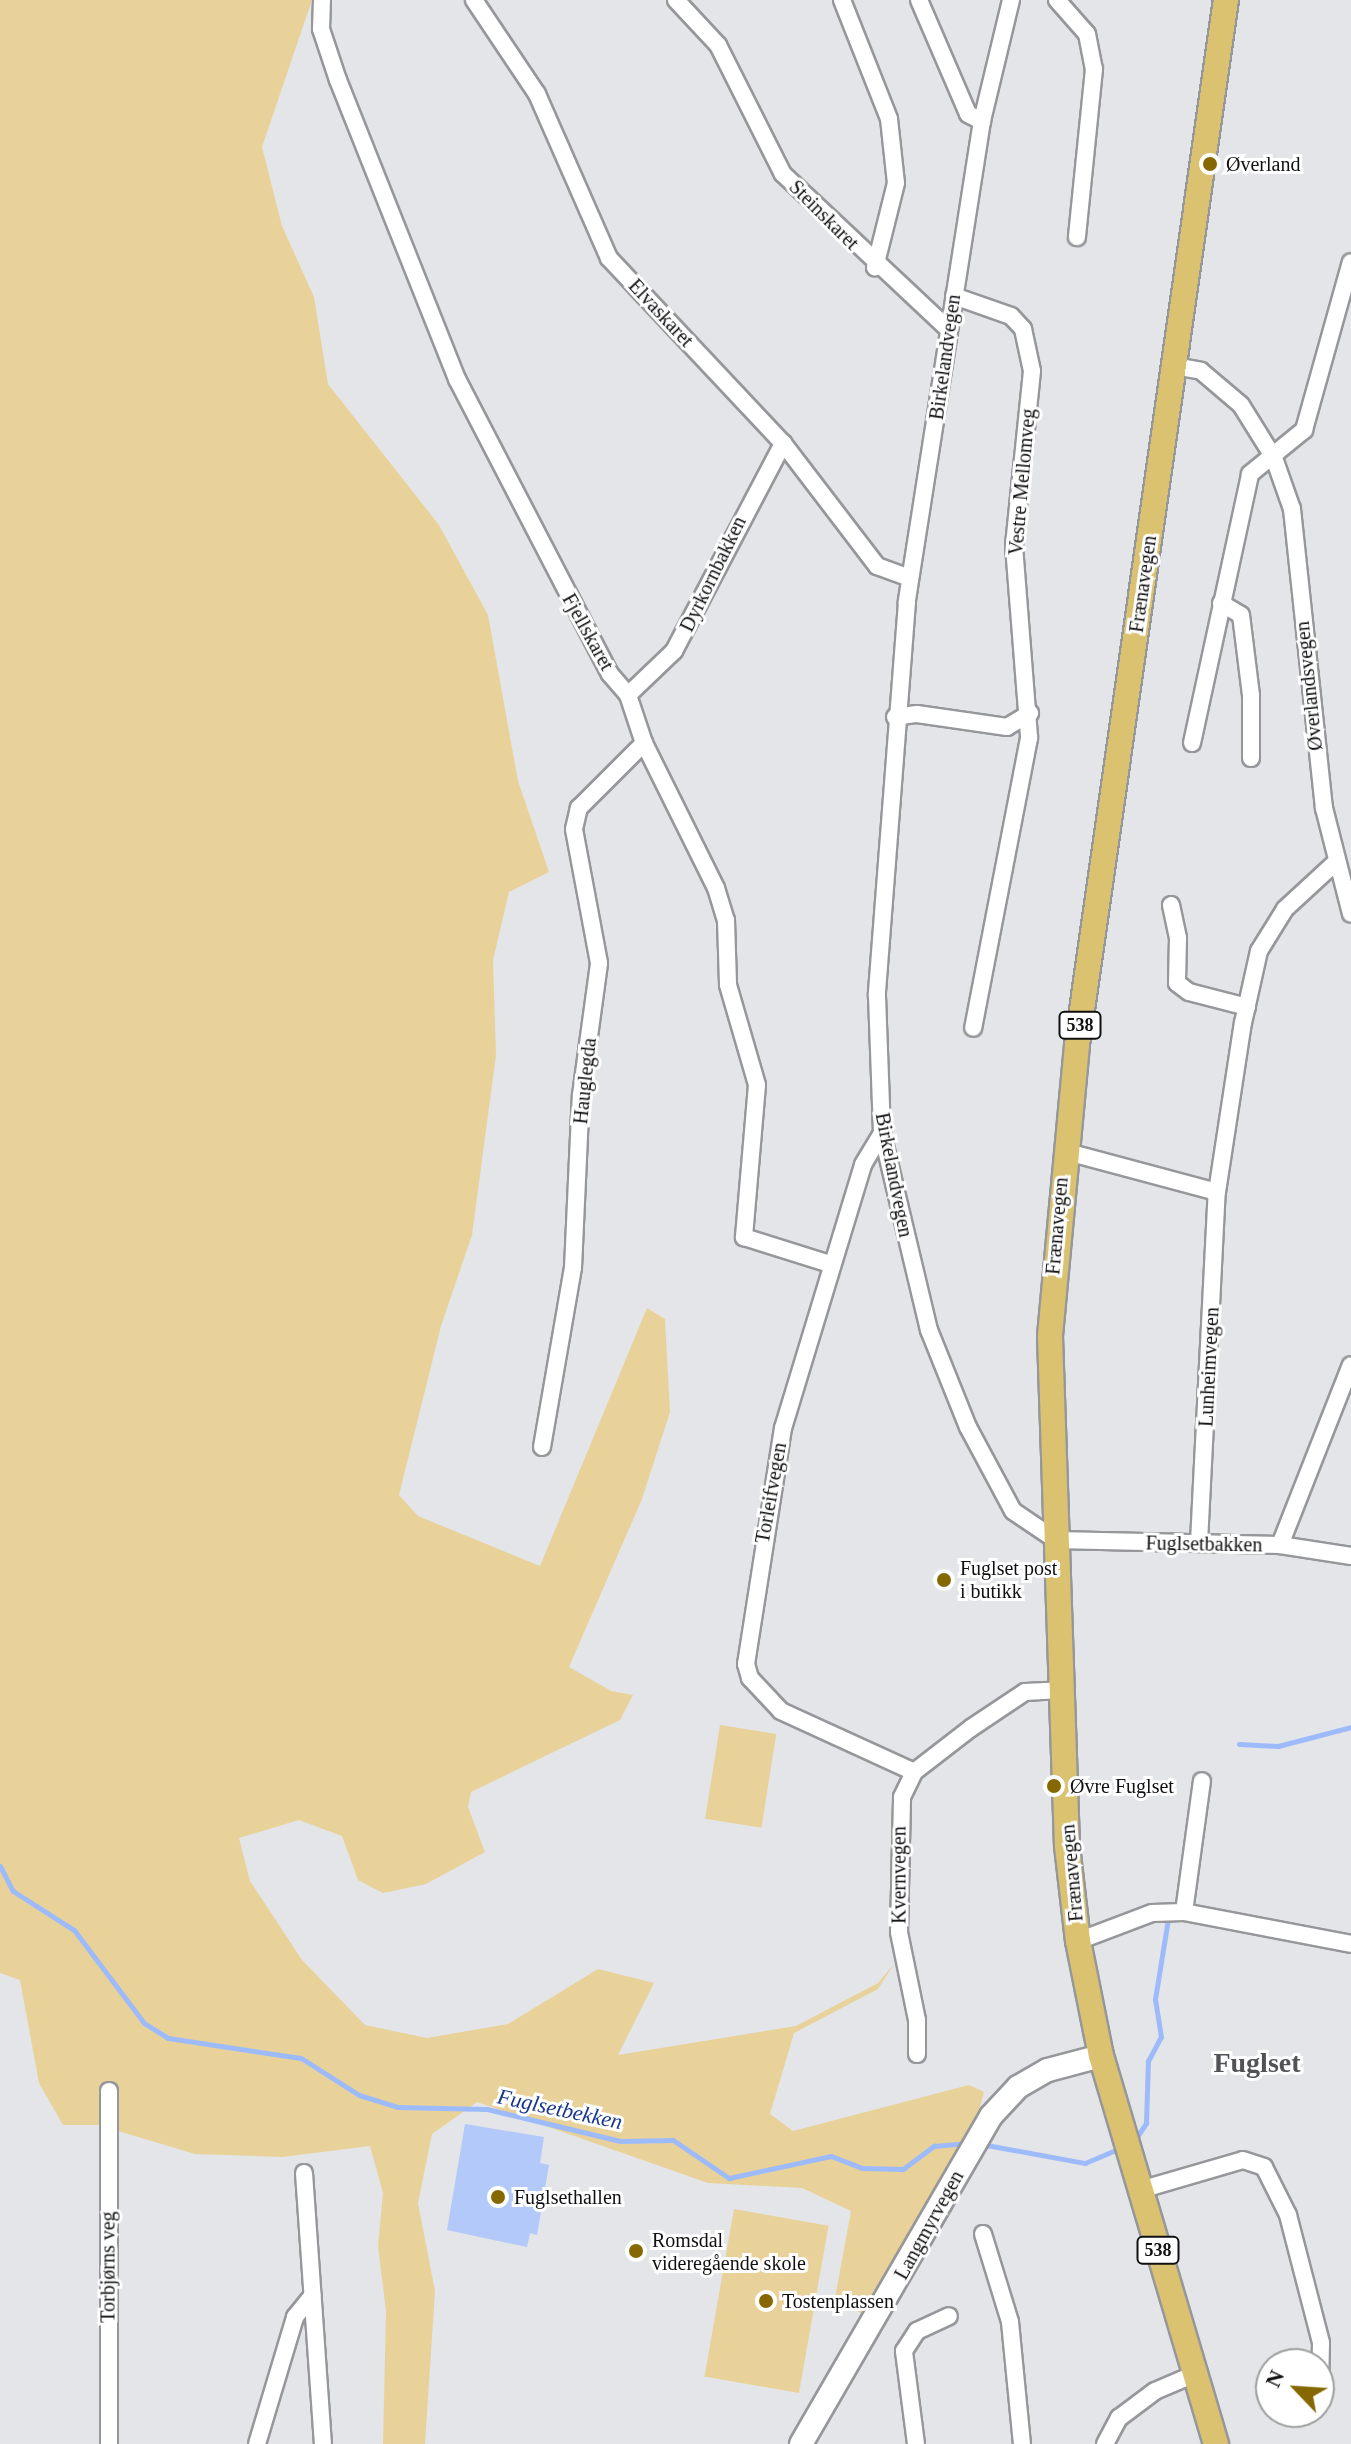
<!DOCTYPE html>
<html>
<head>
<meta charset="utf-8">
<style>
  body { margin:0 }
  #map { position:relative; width:1351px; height:2444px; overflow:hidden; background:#e3e5e9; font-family:Georgia,serif }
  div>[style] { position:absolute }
  .green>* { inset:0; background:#e9d299; transform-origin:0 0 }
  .stream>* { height:5px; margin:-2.5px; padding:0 2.5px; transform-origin:2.5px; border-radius:2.5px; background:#9dbbfa }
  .building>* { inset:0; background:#b2c9f9 }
  .roads { filter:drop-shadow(2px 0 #96979b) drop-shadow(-2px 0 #96979b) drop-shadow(0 2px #96979b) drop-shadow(0 -2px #96979b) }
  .minor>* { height:16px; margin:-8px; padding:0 8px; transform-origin:8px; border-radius:8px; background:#fff }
  .secondary>* { height:22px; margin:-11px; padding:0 11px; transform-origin:11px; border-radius:11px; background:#fff }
  .primary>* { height:24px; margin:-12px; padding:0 12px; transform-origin:12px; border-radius:12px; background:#dbc270 }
  .dots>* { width:22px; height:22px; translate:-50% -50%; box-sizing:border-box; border:4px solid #fff; border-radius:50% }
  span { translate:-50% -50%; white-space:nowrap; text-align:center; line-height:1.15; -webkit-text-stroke:6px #fff; paint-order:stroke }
  .shield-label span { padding:2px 6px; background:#fff; border:2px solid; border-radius:6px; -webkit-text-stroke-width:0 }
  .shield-label { font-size:18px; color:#101012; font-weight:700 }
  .poi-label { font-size:20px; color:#101012 }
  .left { translate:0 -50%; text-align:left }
  .street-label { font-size:20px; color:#101012 }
  .water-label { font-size:22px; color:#17378e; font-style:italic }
  .district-label { font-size:28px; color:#525356; font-weight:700 }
  .north { position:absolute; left:1255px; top:2348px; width:80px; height:80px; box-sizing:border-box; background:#fff; border:2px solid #9f9fa0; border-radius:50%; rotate:295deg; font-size:22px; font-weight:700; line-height:32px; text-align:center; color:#101012 }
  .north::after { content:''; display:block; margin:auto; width:28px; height:36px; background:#866803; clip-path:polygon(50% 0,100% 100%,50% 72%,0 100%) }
</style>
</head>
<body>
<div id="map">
  <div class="green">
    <div style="clip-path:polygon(0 0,312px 0,262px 147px,282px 226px,314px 297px,328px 384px,439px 525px,488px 615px,518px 781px,549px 872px,509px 892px,493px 960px,496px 1055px,472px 1235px,441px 1326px,399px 1495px,418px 1516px,540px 1566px,647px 1308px,665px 1319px,670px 1412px,642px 1499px,569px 1667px,611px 1691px,633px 1695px,620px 1720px,471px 1792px,468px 1807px,485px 1852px,426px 1884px,383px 1893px,358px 1880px,342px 1836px,299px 1820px,239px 1838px,250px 1881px,302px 1960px,365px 2025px,427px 2038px,508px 2024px,598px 1969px,654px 1983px,618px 2055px,796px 2026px,878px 1983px,894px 1964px,878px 1989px,794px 2033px,770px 2114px,793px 2131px,969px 2085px,984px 2092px,962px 2173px,869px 2318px,835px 2298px,851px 2211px,802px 2188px,708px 2183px,477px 2102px,432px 2134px,418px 2203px,435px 2291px,425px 2444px,383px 2444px,386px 2311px,378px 2246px,383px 2193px,370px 2146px,282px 2157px,195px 2154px,98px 2125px,63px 2125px,39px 2083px,20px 1980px,0 1973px)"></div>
    <div style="left:720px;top:1725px;width:57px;height:95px;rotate:9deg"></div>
    <div style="left:734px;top:2209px;width:96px;height:170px;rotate:10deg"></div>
  </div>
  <div class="stream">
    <div style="left:1239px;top:1744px;width:39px;rotate:3deg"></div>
    <div style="left:1278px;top:1746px;width:75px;rotate:-14.6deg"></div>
    <div style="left:0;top:1866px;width:28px;rotate:63deg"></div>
    <div style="left:13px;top:1891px;width:72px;rotate:32.6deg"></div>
    <div style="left:74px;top:1930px;width:116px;rotate:53deg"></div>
    <div style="left:144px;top:2023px;width:28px;rotate:32deg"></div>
    <div style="left:168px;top:2038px;width:134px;rotate:8.6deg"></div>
    <div style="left:301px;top:2058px;width:69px;rotate:32.5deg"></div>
    <div style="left:359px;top:2095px;width:41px;rotate:17.1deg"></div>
    <div style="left:398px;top:2107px;width:89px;rotate:1.3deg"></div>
    <div style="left:487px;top:2109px;width:137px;rotate:13.5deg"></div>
    <div style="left:620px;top:2141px;width:53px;rotate:-1.1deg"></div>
    <div style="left:673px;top:2140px;width:68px;rotate:34.2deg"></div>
    <div style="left:729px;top:2178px;width:104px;rotate:-12.2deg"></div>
    <div style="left:831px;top:2156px;width:33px;rotate:21deg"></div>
    <div style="left:862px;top:2168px;width:41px;rotate:1.4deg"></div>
    <div style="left:903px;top:2169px;width:39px;rotate:-37deg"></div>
    <div style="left:934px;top:2146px;width:33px;rotate:-5deg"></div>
    <div style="left:1134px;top:2141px;width:22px;rotate:-56deg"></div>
    <div style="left:1146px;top:2123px;width:62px;rotate:-88.2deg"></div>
    <div style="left:1148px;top:2061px;width:27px;rotate:-62deg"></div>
    <div style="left:1161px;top:2037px;width:38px;rotate:-99deg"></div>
    <div style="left:1155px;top:1999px;width:81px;rotate:-80.8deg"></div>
    <div style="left:981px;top:2144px;width:106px;rotate:10.4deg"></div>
    <div style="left:1085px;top:2163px;width:39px;rotate:-23deg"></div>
  </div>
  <div class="building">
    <div style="clip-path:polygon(465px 2124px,544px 2137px,540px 2163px,549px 2165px,537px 2235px,530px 2233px,527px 2247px,447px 2230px)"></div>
  </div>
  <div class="roads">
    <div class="minor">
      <div style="left:322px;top:0;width:29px;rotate:92deg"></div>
      <div style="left:321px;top:29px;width:54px;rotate:71.6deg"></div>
      <div style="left:338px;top:80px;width:322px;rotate:68.3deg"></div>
      <div style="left:457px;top:379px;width:332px;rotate:62.6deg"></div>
      <div style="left:610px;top:674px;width:28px;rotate:49deg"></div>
      <div style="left:628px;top:695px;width:51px;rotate:71.6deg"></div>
      <div style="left:644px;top:743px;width:162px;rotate:63.6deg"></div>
      <div style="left:716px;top:888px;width:34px;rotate:73deg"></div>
      <div style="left:726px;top:920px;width:65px;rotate:88.2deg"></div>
      <div style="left:728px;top:985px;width:104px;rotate:73.8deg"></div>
      <div style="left:757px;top:1085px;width:153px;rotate:94.9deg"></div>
      <div style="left:744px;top:1237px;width:90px;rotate:17.4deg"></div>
      <div style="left:474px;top:0;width:113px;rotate:56.2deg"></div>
      <div style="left:537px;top:94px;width:179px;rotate:66.3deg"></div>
      <div style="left:609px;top:258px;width:254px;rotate:46.8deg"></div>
      <div style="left:783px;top:443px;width:155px;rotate:52.6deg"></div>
      <div style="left:877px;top:566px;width:35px;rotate:20deg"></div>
      <div style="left:676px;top:0;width:62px;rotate:47deg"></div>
      <div style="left:718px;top:45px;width:144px;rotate:63.3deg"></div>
      <div style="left:783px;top:174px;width:225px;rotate:43.2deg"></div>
      <div style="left:842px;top:0;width:128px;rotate:68.4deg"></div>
      <div style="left:889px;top:119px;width:64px;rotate:83.8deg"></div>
      <div style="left:896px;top:183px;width:87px;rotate:104deg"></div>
      <div style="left:919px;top:0;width:124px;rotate:66.7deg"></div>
      <div style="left:968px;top:114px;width:16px;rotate:27deg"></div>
      <div style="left:1011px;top:0;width:124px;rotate:103.5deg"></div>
      <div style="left:982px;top:121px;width:487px;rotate:98.9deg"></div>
      <div style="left:907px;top:602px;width:395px;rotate:94.4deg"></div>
      <div style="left:877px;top:996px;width:137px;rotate:87.9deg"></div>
      <div style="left:882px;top:1133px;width:203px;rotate:76.6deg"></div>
      <div style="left:929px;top:1330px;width:105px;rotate:68.1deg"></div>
      <div style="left:968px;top:1427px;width:95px;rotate:61.8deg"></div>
      <div style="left:1013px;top:1511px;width:52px;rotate:34deg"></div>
      <div style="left:1056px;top:1540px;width:224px;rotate:1.3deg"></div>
      <div style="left:1280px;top:1545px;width:72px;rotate:8.8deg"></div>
      <div style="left:1057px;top:0;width:45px;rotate:48.6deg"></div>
      <div style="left:1087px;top:34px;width:36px;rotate:79deg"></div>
      <div style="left:1094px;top:69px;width:169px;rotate:95.8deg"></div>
      <div style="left:954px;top:296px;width:60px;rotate:19.3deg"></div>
      <div style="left:1011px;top:316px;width:18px;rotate:47deg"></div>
      <div style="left:1023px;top:329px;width:43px;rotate:77.9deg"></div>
      <div style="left:1032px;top:371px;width:176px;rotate:95.9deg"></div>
      <div style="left:1014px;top:546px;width:193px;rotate:85.5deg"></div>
      <div style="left:1029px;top:738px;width:295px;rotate:100.9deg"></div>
      <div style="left:1174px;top:366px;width:27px;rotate:10deg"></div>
      <div style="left:1201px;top:371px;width:52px;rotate:40.4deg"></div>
      <div style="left:1241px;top:405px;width:62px;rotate:58.1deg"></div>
      <div style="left:1274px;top:458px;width:54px;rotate:70.6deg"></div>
      <div style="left:1292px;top:509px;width:301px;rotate:83.9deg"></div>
      <div style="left:1324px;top:808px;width:109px;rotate:75.7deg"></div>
      <div style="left:1221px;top:603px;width:23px;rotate:31deg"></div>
      <div style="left:1241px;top:615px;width:81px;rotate:82.9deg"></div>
      <div style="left:1251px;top:695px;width:63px;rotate:90deg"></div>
      <div style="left:628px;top:695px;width:64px;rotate:-43.7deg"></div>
      <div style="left:674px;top:651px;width:235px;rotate:-62.3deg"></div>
      <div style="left:895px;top:717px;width:22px;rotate:-8deg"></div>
      <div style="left:917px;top:714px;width:91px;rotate:8.2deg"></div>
      <div style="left:1007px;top:727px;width:27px;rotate:-31deg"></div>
      <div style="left:1192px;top:743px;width:275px;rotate:-77.8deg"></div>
      <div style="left:1250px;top:474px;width:70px;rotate:-39.2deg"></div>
      <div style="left:1304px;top:430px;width:174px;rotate:-74.4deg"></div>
      <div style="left:1171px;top:905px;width:34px;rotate:78deg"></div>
      <div style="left:1178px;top:938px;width:45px;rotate:91.3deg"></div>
      <div style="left:1177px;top:983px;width:15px;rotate:37deg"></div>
      <div style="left:1189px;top:992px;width:60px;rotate:14.5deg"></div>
      <div style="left:882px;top:1133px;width:37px;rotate:121deg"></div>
      <div style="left:863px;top:1165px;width:275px;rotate:106.9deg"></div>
      <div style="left:783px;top:1428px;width:239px;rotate:98.9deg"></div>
      <div style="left:746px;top:1664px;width:15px;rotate:74deg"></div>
      <div style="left:750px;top:1678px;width:45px;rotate:46.8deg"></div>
      <div style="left:781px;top:1711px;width:146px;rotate:24.6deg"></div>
      <div style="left:1064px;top:1151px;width:158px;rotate:15deg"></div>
      <div style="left:542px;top:1447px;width:182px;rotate:-80.2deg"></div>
      <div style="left:573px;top:1268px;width:173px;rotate:-87.4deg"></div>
      <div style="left:581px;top:1095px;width:133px;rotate:-82.2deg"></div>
      <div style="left:599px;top:963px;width:136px;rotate:-100.6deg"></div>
      <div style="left:574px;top:829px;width:22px;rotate:-77deg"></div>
      <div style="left:579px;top:808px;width:92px;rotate:-45deg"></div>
      <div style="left:1199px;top:1542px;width:350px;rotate:-87.1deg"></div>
      <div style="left:1217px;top:1192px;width:171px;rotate:-81.3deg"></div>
      <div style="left:1243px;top:1023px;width:74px;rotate:-77.5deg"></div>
      <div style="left:1259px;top:951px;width:49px;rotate:-58.2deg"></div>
      <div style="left:1285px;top:909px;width:67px;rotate:-42.6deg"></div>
      <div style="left:1280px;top:1545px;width:193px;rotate:-68.5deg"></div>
      <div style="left:1184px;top:1912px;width:132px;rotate:-82.2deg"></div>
      <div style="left:1078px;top:1941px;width:79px;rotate:-20.7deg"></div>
      <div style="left:1152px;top:1913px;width:32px;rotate:-2deg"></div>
      <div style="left:1184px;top:1912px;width:170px;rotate:10.8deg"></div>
      <div style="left:917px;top:2054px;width:34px;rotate:-90deg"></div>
      <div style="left:917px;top:2020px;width:90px;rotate:-101.6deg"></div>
      <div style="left:899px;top:1932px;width:135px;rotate:-88.7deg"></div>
      <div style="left:902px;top:1797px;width:28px;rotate:-64deg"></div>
      <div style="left:914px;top:1772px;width:72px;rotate:-37.7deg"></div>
      <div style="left:971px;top:1728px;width:65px;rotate:-33.7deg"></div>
      <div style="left:1025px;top:1692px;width:36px;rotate:-3deg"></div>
      <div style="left:109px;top:2091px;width:353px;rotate:90deg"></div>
      <div style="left:304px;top:2173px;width:272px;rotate:86deg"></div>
      <div style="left:1140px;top:2190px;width:107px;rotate:-16.2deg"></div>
      <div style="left:1243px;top:2160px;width:22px;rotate:18deg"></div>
      <div style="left:1264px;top:2167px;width:54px;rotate:63.4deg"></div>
      <div style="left:1288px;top:2215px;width:132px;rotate:75.5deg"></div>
      <div style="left:1321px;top:2343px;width:44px;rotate:91.3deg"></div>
      <div style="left:983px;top:2234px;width:92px;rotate:72.9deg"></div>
      <div style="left:1010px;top:2322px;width:123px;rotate:84.4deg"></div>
      <div style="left:257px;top:2444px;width:133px;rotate:-73.3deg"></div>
      <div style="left:295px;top:2317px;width:28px;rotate:-51deg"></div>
      <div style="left:916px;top:2444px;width:94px;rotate:-97.4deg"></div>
      <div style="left:904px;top:2351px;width:24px;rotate:-57deg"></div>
      <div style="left:917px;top:2331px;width:35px;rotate:-25deg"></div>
      <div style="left:1105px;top:2444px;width:30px;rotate:-62deg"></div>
      <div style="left:1119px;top:2418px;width:45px;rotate:-36.9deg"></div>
      <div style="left:1155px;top:2391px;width:43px;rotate:-23deg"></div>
    </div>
    <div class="secondary">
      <div style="left:801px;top:2444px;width:379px;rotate:-59.9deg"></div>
      <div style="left:991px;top:2116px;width:40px;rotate:-47deg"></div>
      <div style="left:1018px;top:2087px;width:34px;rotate:-30deg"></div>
      <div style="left:1048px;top:2070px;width:55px;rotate:-14.8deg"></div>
    </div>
    <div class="primary">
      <div style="left:1216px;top:2444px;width:405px;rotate:-106.5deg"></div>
      <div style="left:1101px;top:2056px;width:117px;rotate:-101.3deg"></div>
      <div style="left:1078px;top:1941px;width:96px;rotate:-96.6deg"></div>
      <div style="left:1067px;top:1846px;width:510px;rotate:-91.91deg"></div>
      <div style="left:1050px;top:1336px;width:292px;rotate:-84.7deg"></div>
      <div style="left:1077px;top:1045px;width:1056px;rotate:-81.89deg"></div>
    </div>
  </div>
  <div class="dots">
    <div style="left:1210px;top:164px;background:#866803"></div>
    <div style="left:944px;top:1580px;background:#866803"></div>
    <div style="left:1054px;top:1786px;background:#866803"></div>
    <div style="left:498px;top:2197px;background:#866803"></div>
    <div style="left:636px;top:2251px;background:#866803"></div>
    <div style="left:766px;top:2301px;background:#866803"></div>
  </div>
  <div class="shield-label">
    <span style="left:1080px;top:1025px">538</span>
    <span style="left:1158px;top:2250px">538</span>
  </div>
  <div class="poi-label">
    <span class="left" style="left:1226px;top:164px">Øverland</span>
    <span class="left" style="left:960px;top:1580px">Fuglset post<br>i butikk</span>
    <span class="left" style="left:1070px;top:1786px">Øvre Fuglset</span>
    <span class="left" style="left:514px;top:2197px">Fuglsethallen</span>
    <span class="left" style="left:652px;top:2252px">Romsdal<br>videregående skole</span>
    <span class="left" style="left:782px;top:2301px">Tostenplassen</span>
  </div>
  <div class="street-label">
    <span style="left:824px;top:215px;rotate:45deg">Steinskaret</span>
    <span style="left:661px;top:313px;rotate:47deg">Elvaskaret</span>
    <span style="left:945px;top:357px;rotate:-82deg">Birkelandvegen</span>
    <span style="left:1022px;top:482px;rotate:-85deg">Vestre Mellomveg</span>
    <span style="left:713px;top:574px;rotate:-64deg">Dyrkornbakken</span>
    <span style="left:1143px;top:584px;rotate:-82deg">Frænavegen</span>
    <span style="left:588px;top:632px;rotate:61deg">Fjellskaret</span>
    <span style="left:1309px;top:686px;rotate:-96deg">Øverlandsvegen</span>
    <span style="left:585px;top:1081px;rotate:-84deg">Hauglegda</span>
    <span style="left:894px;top:1175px;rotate:79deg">Birkelandvegen</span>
    <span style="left:1057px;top:1226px;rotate:-85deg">Frænavegen</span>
    <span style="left:1209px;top:1367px;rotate:-87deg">Lunheimvegen</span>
    <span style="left:771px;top:1493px;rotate:-80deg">Torleifvegen</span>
    <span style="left:1204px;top:1544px;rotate:1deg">Fuglsetbakken</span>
    <span style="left:1072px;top:1873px;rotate:-95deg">Frænavegen</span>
    <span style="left:899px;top:1875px;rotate:-90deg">Kvernvegen</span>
    <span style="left:929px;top:2225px;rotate:-61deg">Langmyrvegen</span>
    <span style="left:108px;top:2267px;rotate:-90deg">Torbjørns veg</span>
  </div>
  <div class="water-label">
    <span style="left:560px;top:2109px;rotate:12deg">Fuglsetbekken</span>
  </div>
  <div class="district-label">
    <span style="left:1257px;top:2063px">Fuglset</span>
  </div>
  <div class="north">N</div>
</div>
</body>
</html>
